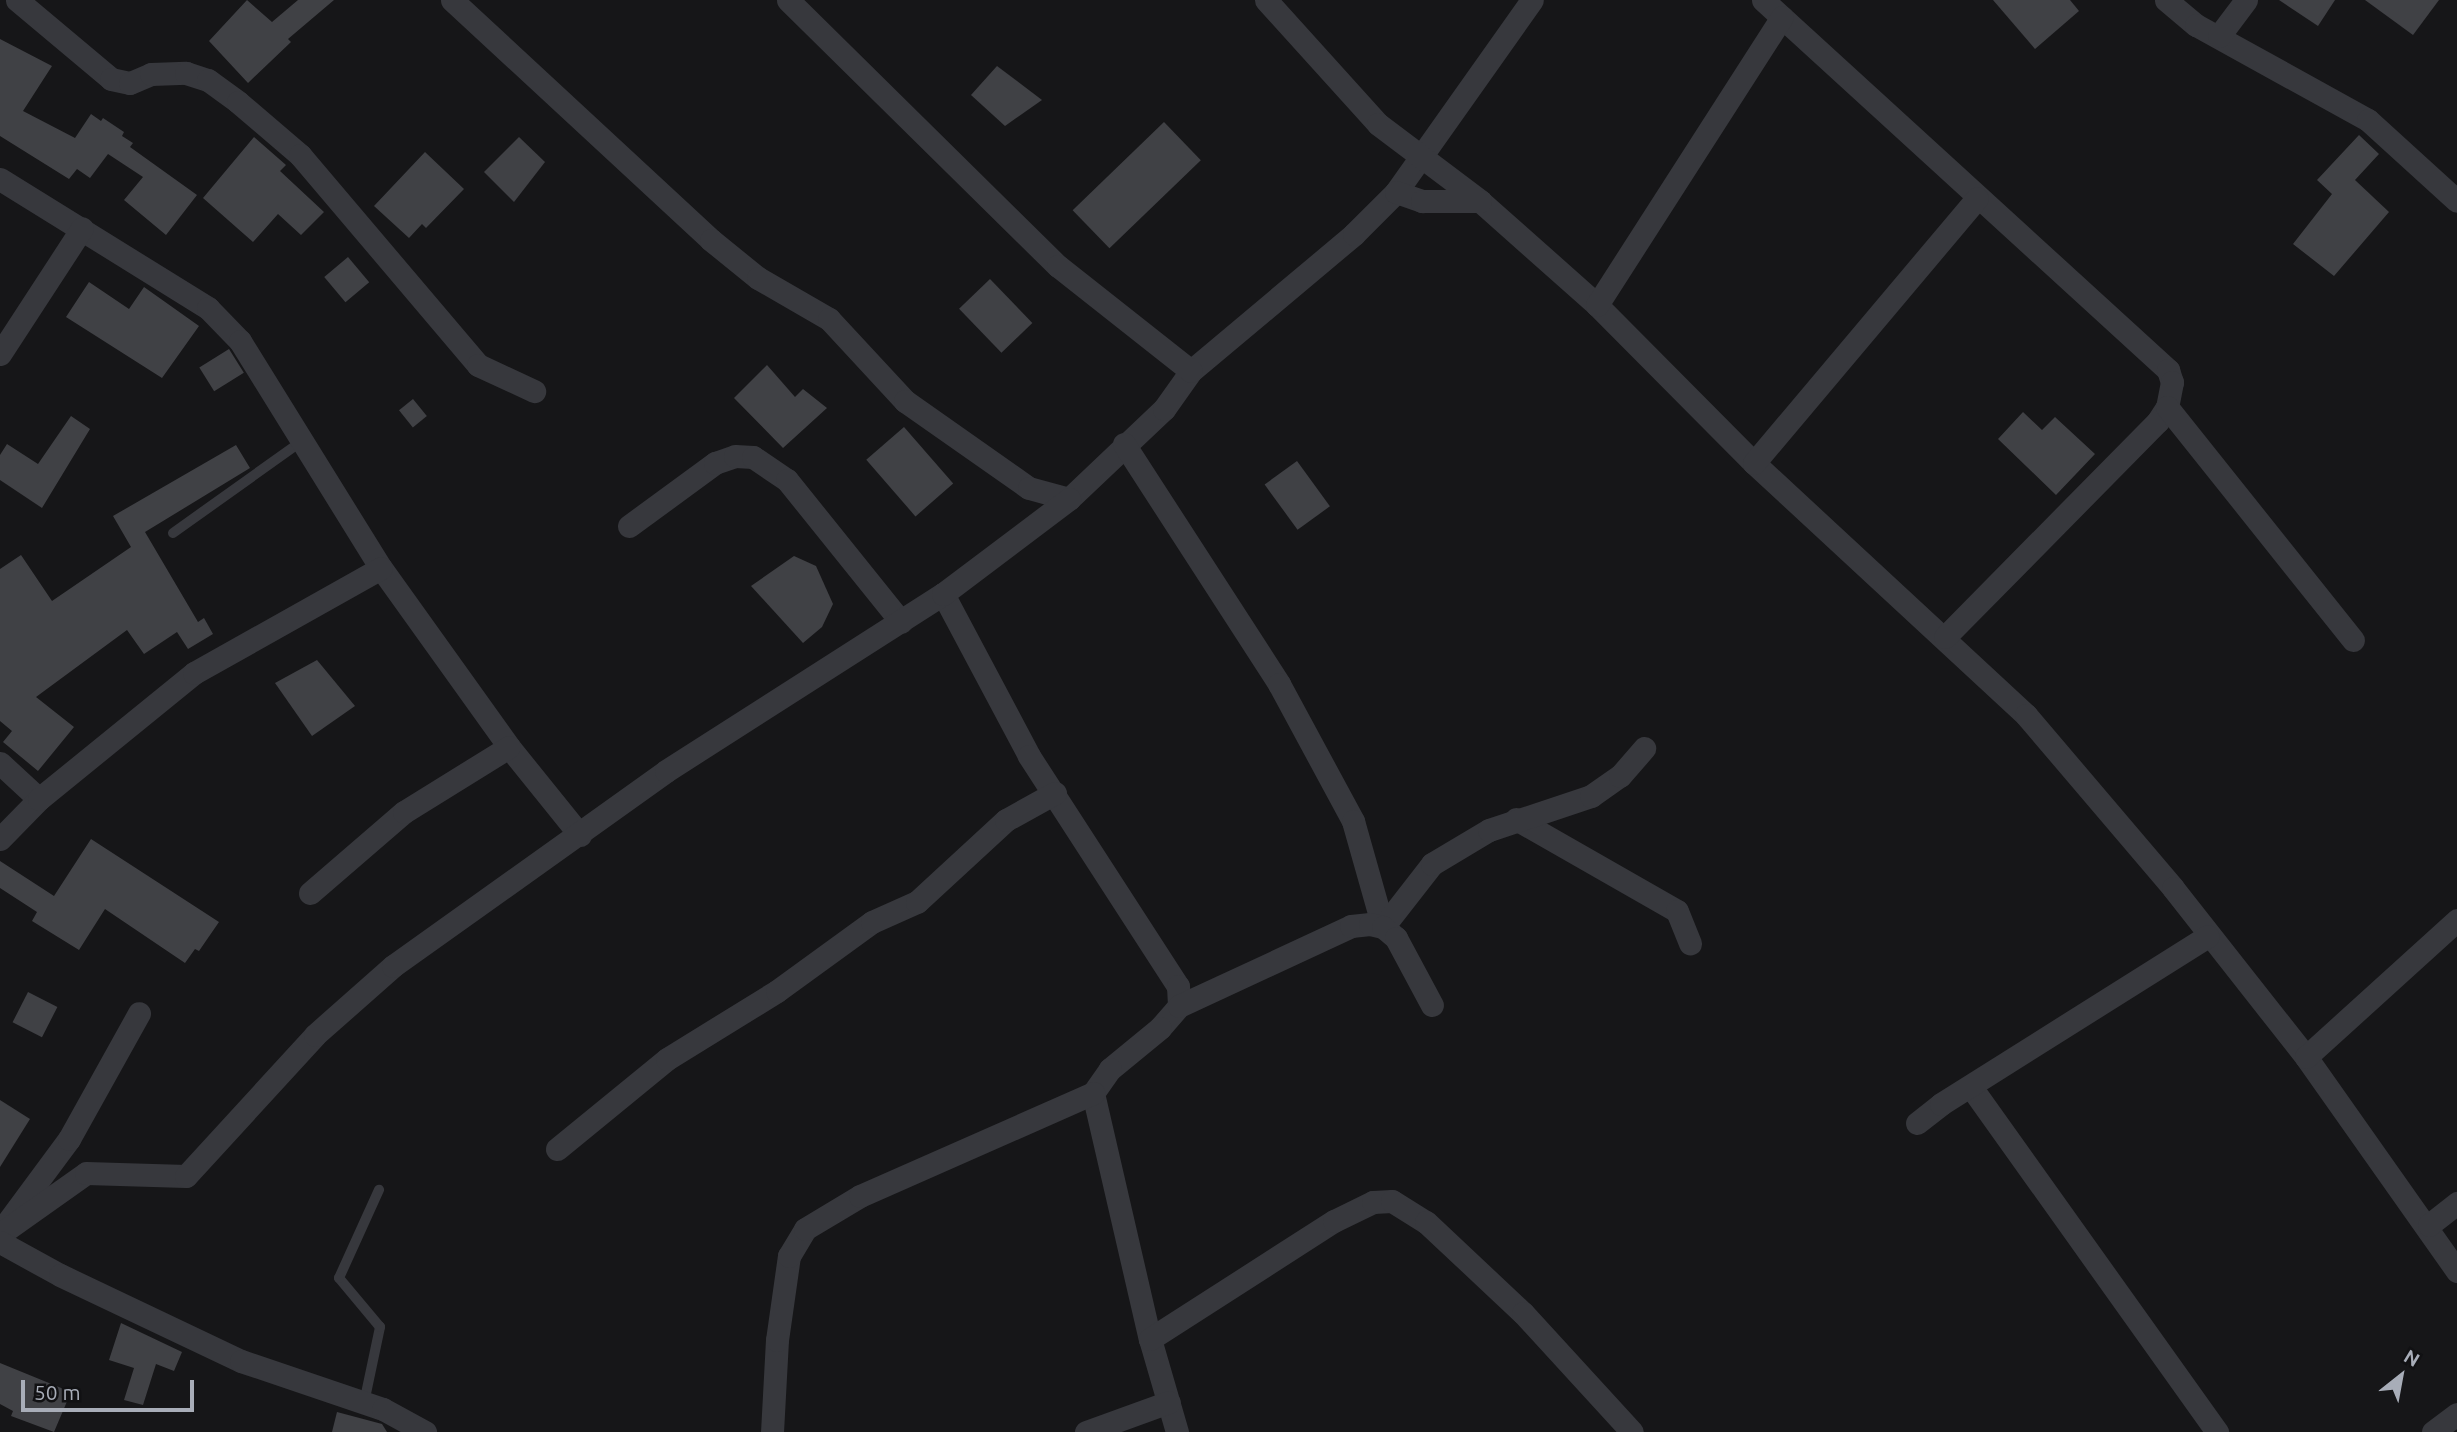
<!DOCTYPE html>
<html>
<head>
<meta charset="utf-8">
<style>
  body { margin:0 }
  #map { position:relative; width:2457px; height:1432px; overflow:hidden; background:#161618; font-family:Ubuntu,sans-serif }
  div>[style] { position:absolute }
  .building>* { inset:0; background:#404145; transform-origin:0 0 }
  .lane>* { height:10px; margin:-5px; padding:0 5px; transform-origin:5px; border-radius:5px; background:#37383d }
  .street>* { height:23px; margin:-11.5px; padding:0 11.5px; transform-origin:11.5px; border-radius:11.5px; background:#37383d }
  span { translate:-50% -50%; white-space:nowrap; text-align:center; line-height:1.15; -webkit-text-stroke:5px #111113; paint-order:stroke }
  .north { position:absolute; left:2366px; top:1341px; width:70px; height:70px; -webkit-text-stroke:5px #111113; paint-order:stroke; rotate:31deg; font-size:19px; font-weight:700; line-height:28px; text-align:center; color:#a8adb8 }
  .north::after { content:''; display:block; margin:auto; width:24px; height:32px; background:#a8adb8; clip-path:polygon(50% 0,100% 100%,50% 72%,0 100%) }
  .scale { position:absolute; left:21px; top:1380px; width:173px; height:32px; box-sizing:border-box; border:4px solid #a8adb8; border-top:0; padding-left:9px; font-size:21px; line-height:24px; white-space:nowrap; color:#a8adb8; -webkit-text-stroke:5px #111113; paint-order:stroke }
</style>
</head>
<body>
<div id="map">
  <div class="building">
    <div style="clip-path:polygon(247px 0,272px 22px,298px 0,334px 0,288px 39px,291px 42px,248px 83px,209px 41px)"></div>
    <div style="clip-path:polygon(1993px 0,2070px 0,2079px 11px,2035px 49px)"></div>
    <div style="clip-path:polygon(2279px 0,2335px 0,2318px 26px)"></div>
    <div style="clip-path:polygon(2365px 0,2439px 0,2413px 35px)"></div>
    <div style="clip-path:polygon(0 39px,52px 66px,23px 111px,75px 138px,91px 114px,101px 121px,103px 118px,124px 132px,122px 136px,133px 143px,130px 147px,197px 195px,166px 235px,124px 200px,143px 177px,108px 154px,90px 178px,77px 169px,69px 179px,0 136px)"></div>
    <div style="clip-path:polygon(997px 66px,1042px 100px,1005px 126px,971px 95px)"></div>
    <div style="left:1164px;top:122px;width:53px;height:127px;rotate:46deg"></div>
    <div style="clip-path:polygon(2359px 135px,2379px 154px,2355px 180px,2389px 212px,2334px 276px,2293px 244px,2332px 194px,2317px 180px)"></div>
    <div style="clip-path:polygon(254px 137px,286px 165px,280px 171px,324px 212px,301px 235px,278px 214px,253px 242px,203px 198px)"></div>
    <div style="clip-path:polygon(519px 137px,545px 162px,514px 202px,484px 172px)"></div>
    <div style="clip-path:polygon(425px 152px,464px 189px,426px 228px,422px 224px,409px 238px,374px 206px)"></div>
    <div style="left:348px;top:257px;width:33px;height:31px;rotate:50deg"></div>
    <div style="left:990px;top:279px;width:61px;height:43px;rotate:46deg"></div>
    <div style="clip-path:polygon(89px 282px,129px 309px,144px 287px,199px 326px,162px 378px,66px 317px)"></div>
    <div style="left:229px;top:349px;width:28px;height:35px;rotate:58deg"></div>
    <div style="clip-path:polygon(767px 365px,795px 397px,803px 389px,827px 408px,783px 448px,734px 398px)"></div>
    <div style="left:413px;top:399px;width:22px;height:18px;rotate:51deg"></div>
    <div style="clip-path:polygon(2023px 412px,2042px 430px,2055px 417px,2095px 454px,2056px 495px,1998px 439px)"></div>
    <div style="clip-path:polygon(71px 416px,90px 429px,42px 508px,0 480px,0 455px,7px 444px,38px 464px)"></div>
    <div style="left:904px;top:427px;width:75px;height:50px;rotate:49deg"></div>
    <div style="clip-path:polygon(236px 445px,250px 468px,145px 532px,198px 622px,204px 618px,213px 634px,188px 649px,177px 632px,144px 654px,127px 630px,36px 697px,74px 727px,38px 771px,3px 742px,12px 731px,0 721px,0 569px,21px 555px,52px 601px,131px 547px,113px 516px)"></div>
    <div style="left:1297px;top:461px;width:56px;height:40px;rotate:54deg"></div>
    <div style="clip-path:polygon(794px 556px,816px 566px,833px 604px,822px 627px,803px 643px,751px 586px)"></div>
    <div style="clip-path:polygon(317px 660px,355px 706px,312px 736px,275px 683px)"></div>
    <div style="clip-path:polygon(91px 839px,219px 922px,199px 951px,195px 949px,185px 963px,105px 909px,79px 950px,32px 921px,37px 912px,0 888px,0 861px,54px 896px)"></div>
    <div style="left:28px;top:992px;width:33px;height:34px;rotate:27deg"></div>
    <div style="clip-path:polygon(0 1100px,30px 1119px,0 1167px)"></div>
    <div style="clip-path:polygon(121px 1323px,182px 1352px,174px 1371px,156px 1364px,143px 1405px,124px 1400px,134px 1368px,109px 1360px)"></div>
    <div style="clip-path:polygon(0 1363px,71px 1392px,54px 1432px,11px 1416px,13px 1411px,0 1404px)"></div>
    <div style="clip-path:polygon(337px 1412px,382px 1424px,387px 1432px,332px 1432px)"></div>
  </div>
  <div class="lane">
    <div style="left:173px;top:533px;width:158px;rotate:-35.5deg"></div>
    <div style="left:364px;top:1403px;width:78px;rotate:-78.1deg"></div>
    <div style="left:380px;top:1327px;width:64px;rotate:-129.9deg"></div>
    <div style="left:339px;top:1278px;width:97px;rotate:-65.6deg"></div>
  </div>
  <div class="street">
    <div style="left:17px;top:0;width:123px;rotate:40deg"></div>
    <div style="left:111px;top:79px;width:19px;rotate:12deg"></div>
    <div style="left:130px;top:83px;width:23px;rotate:-23deg"></div>
    <div style="left:151px;top:74px;width:35px;rotate:-2deg"></div>
    <div style="left:186px;top:73px;width:23px;rotate:18deg"></div>
    <div style="left:208px;top:80px;width:37px;rotate:36deg"></div>
    <div style="left:238px;top:102px;width:82px;rotate:40.5deg"></div>
    <div style="left:300px;top:155px;width:275px;rotate:49.7deg"></div>
    <div style="left:478px;top:365px;width:62px;rotate:24.9deg"></div>
    <div style="left:452px;top:0;width:353px;rotate:42.8deg"></div>
    <div style="left:711px;top:240px;width:60px;rotate:39deg"></div>
    <div style="left:758px;top:278px;width:82px;rotate:30deg"></div>
    <div style="left:829px;top:319px;width:112px;rotate:47.2deg"></div>
    <div style="left:905px;top:401px;width:151px;rotate:35.1deg"></div>
    <div style="left:1029px;top:488px;width:41px;rotate:15.4deg"></div>
    <div style="left:1069px;top:499px;width:131px;rotate:-43.5deg"></div>
    <div style="left:1164px;top:409px;width:47px;rotate:-54.6deg"></div>
    <div style="left:1191px;top:371px;width:213px;rotate:-40deg"></div>
    <div style="left:1354px;top:234px;width:59px;rotate:-45deg"></div>
    <div style="left:1396px;top:192px;width:235px;rotate:-54.7deg"></div>
    <div style="left:788px;top:0;width:379px;rotate:44.6deg"></div>
    <div style="left:1058px;top:266px;width:169px;rotate:38.3deg"></div>
    <div style="left:1266px;top:0;width:167px;rotate:47.9deg"></div>
    <div style="left:1378px;top:124px;width:128px;rotate:37deg"></div>
    <div style="left:1480px;top:201px;width:157px;rotate:41.6deg"></div>
    <div style="left:1597px;top:305px;width:223px;rotate:45.2deg"></div>
    <div style="left:1754px;top:463px;width:371px;rotate:42.8deg"></div>
    <div style="left:2026px;top:715px;width:227px;rotate:49.6deg"></div>
    <div style="left:2173px;top:888px;width:215px;rotate:51.8deg"></div>
    <div style="left:2306px;top:1057px;width:262px;rotate:54.8deg"></div>
    <div style="left:1763px;top:0;width:549px;rotate:42.41deg"></div>
    <div style="left:2168px;top:370px;width:13px;rotate:72deg"></div>
    <div style="left:2172px;top:382px;width:25px;rotate:101deg"></div>
    <div style="left:2167px;top:407px;width:17px;rotate:123deg"></div>
    <div style="left:2158px;top:421px;width:303px;rotate:134.6deg"></div>
    <div style="left:2166px;top:0;width:39px;rotate:40deg"></div>
    <div style="left:2196px;top:25px;width:196px;rotate:28.9deg"></div>
    <div style="left:2368px;top:120px;width:120px;rotate:42.3deg"></div>
    <div style="left:2219px;top:36px;width:45px;rotate:-53.1deg"></div>
    <div style="left:0;top:179px;width:245px;rotate:31.8deg"></div>
    <div style="left:208px;top:308px;width:46px;rotate:45.9deg"></div>
    <div style="left:240px;top:341px;width:267px;rotate:58.2deg"></div>
    <div style="left:381px;top:568px;width:220px;rotate:54.4deg"></div>
    <div style="left:509px;top:747px;width:113px;rotate:51.1deg"></div>
    <div style="left:1396px;top:192px;width:28px;rotate:19deg"></div>
    <div style="left:1422px;top:201px;width:58px"></div>
    <div style="left:1597px;top:305px;width:342px;rotate:-57.3deg"></div>
    <div style="left:0;top:354px;width:150px;rotate:-56.9deg"></div>
    <div style="left:2167px;top:407px;width:298px;rotate:51.4deg"></div>
    <div style="left:1124px;top:444px;width:286px;rotate:57.1deg"></div>
    <div style="left:1279px;top:684px;width:156px;rotate:61.6deg"></div>
    <div style="left:1353px;top:821px;width:110px;rotate:74.2deg"></div>
    <div style="left:1754px;top:463px;width:346px;rotate:-49.9deg"></div>
    <div style="left:629px;top:526px;width:107px;rotate:-36.2deg"></div>
    <div style="left:715px;top:463px;width:21px;rotate:-19deg"></div>
    <div style="left:735px;top:456px;width:18px;rotate:3deg"></div>
    <div style="left:753px;top:457px;width:41px;rotate:34.1deg"></div>
    <div style="left:787px;top:480px;width:182px;rotate:51.2deg"></div>
    <div style="left:943px;top:594px;width:183px;rotate:62deg"></div>
    <div style="left:1029px;top:756px;width:274px;rotate:57.1deg"></div>
    <div style="left:1178px;top:986px;width:20px;rotate:87deg"></div>
    <div style="left:1179px;top:1006px;width:29px;rotate:131deg"></div>
    <div style="left:1160px;top:1028px;width:65px;rotate:140.6deg"></div>
    <div style="left:1110px;top:1069px;width:29px;rotate:125deg"></div>
    <div style="left:1093px;top:1093px;width:253px;rotate:77deg"></div>
    <div style="left:1150px;top:1339px;width:97px;rotate:73.8deg"></div>
    <div style="left:0;top:763px;width:53px;rotate:42.7deg"></div>
    <div style="left:1516px;top:819px;width:185px;rotate:29.7deg"></div>
    <div style="left:1677px;top:911px;width:35px;rotate:68deg"></div>
    <div style="left:0;top:839px;width:56px;rotate:-45.7deg"></div>
    <div style="left:39px;top:799px;width:200px;rotate:-39.1deg"></div>
    <div style="left:194px;top:673px;width:214px;rotate:-29.3deg"></div>
    <div style="left:310px;top:893px;width:124px;rotate:-40.8deg"></div>
    <div style="left:404px;top:812px;width:123px;rotate:-31.8deg"></div>
    <div style="left:1383px;top:927px;width:80px;rotate:-52.1deg"></div>
    <div style="left:1432px;top:864px;width:66px;rotate:-30.8deg"></div>
    <div style="left:1489px;top:830px;width:108px;rotate:-18.4deg"></div>
    <div style="left:1591px;top:796px;width:35px;rotate:-35deg"></div>
    <div style="left:1620px;top:776px;width:37px;rotate:-49deg"></div>
    <div style="left:1179px;top:1006px;width:190px;rotate:-24.9deg"></div>
    <div style="left:1351px;top:926px;width:19px;rotate:-6deg"></div>
    <div style="left:1370px;top:924px;width:13px;rotate:13deg"></div>
    <div style="left:1383px;top:927px;width:17px;rotate:40deg"></div>
    <div style="left:1396px;top:938px;width:76px;rotate:61.8deg"></div>
    <div style="left:2306px;top:1057px;width:204px;rotate:-42.2deg"></div>
    <div style="left:1971px;top:1087px;width:424px;rotate:54.5deg"></div>
    <div style="left:1917px;top:1123px;width:31px;rotate:-38deg"></div>
    <div style="left:1941px;top:1104px;width:315px;rotate:-32.2deg"></div>
    <div style="left:557px;top:1149px;width:142px;rotate:-39.3deg"></div>
    <div style="left:667px;top:1059px;width:129px;rotate:-31.7deg"></div>
    <div style="left:777px;top:991px;width:117px;rotate:-36deg"></div>
    <div style="left:872px;top:922px;width:49px;rotate:-24deg"></div>
    <div style="left:917px;top:902px;width:121px;rotate:-42.7deg"></div>
    <div style="left:1006px;top:820px;width:56px;rotate:-28.9deg"></div>
    <div style="left:9px;top:1220px;width:101px;rotate:-53.5deg"></div>
    <div style="left:69px;top:1139px;width:144px;rotate:-60.9deg"></div>
    <div style="left:2429px;top:1225px;width:36px;rotate:-38deg"></div>
    <div style="left:0;top:1234px;width:105px;rotate:-35.3deg"></div>
    <div style="left:86px;top:1173px;width:100px;rotate:1.7deg"></div>
    <div style="left:186px;top:1176px;width:191px;rotate:-47.5deg"></div>
    <div style="left:315px;top:1035px;width:104px;rotate:-41.5deg"></div>
    <div style="left:393px;top:966px;width:335px;rotate:-35.5deg"></div>
    <div style="left:666px;top:771px;width:329px;rotate:-32.6deg"></div>
    <div style="left:943px;top:594px;width:158px;rotate:-37deg"></div>
    <div style="left:0;top:1242px;width:68px;rotate:28.8deg"></div>
    <div style="left:60px;top:1275px;width:200px;rotate:25.4deg"></div>
    <div style="left:241px;top:1361px;width:150px;rotate:18.7deg"></div>
    <div style="left:383px;top:1409px;width:48px;rotate:28.7deg"></div>
    <div style="left:1150px;top:1339px;width:219px;rotate:-32.7deg"></div>
    <div style="left:1334px;top:1221px;width:43px;rotate:-26deg"></div>
    <div style="left:1373px;top:1202px;width:19px;rotate:-3deg"></div>
    <div style="left:1392px;top:1201px;width:40px;rotate:32deg"></div>
    <div style="left:1426px;top:1222px;width:133px;rotate:43.2deg"></div>
    <div style="left:1523px;top:1313px;width:161px;rotate:47.5deg"></div>
    <div style="left:772px;top:1432px;width:92px;rotate:-86.9deg"></div>
    <div style="left:777px;top:1340px;width:85px;rotate:-81.9deg"></div>
    <div style="left:789px;top:1256px;width:31px;rotate:-59deg"></div>
    <div style="left:805px;top:1229px;width:64px;rotate:-31deg"></div>
    <div style="left:860px;top:1196px;width:255px;rotate:-23.8deg"></div>
    <div style="left:1086px;top:1432px;width:88px;rotate:-19.9deg"></div>
    <div style="left:2433px;top:1432px;width:30px;rotate:-37deg"></div>
  </div>
  <div class="north">N</div>
  <div class="scale">50 m</div>
</div>
</body>
</html>
